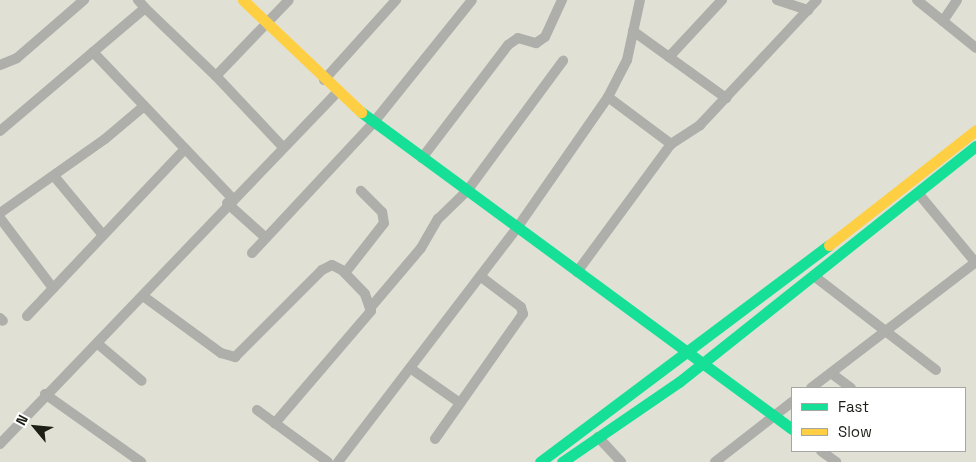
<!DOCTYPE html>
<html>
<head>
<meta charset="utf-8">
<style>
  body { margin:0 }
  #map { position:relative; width:976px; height:462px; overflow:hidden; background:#e0e1d4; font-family:"Space Grotesk",sans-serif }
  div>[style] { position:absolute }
  .street>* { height:10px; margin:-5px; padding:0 5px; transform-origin:5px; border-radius:5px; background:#aeaeaa }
  .fast>* { height:11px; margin:-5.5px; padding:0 5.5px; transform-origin:5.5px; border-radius:5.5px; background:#16e098 }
  .slow>* { height:11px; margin:-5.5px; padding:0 5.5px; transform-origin:5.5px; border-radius:5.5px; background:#ffcf43 }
  span { translate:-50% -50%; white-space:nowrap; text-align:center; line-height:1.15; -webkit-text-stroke:4px #fff; paint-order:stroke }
  .legend { position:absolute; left:791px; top:387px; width:175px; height:65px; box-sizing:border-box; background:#fff; border:1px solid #a5a5a1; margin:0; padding:6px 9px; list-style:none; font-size:15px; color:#1d1e15 }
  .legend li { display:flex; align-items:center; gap:10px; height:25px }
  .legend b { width:25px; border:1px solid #a5a5a1 }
  .north { position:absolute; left:10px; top:402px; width:50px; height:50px; -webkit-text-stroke:4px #fff; paint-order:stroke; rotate:298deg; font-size:14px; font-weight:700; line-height:20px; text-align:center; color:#1d1e15 }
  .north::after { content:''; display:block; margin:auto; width:18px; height:22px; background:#1d1e15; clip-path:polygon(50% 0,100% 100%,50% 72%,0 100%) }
</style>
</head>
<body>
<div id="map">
  <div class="street">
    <div style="left:777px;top:0;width:33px;rotate:18deg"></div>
    <div style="left:917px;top:0;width:76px;rotate:39.1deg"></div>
    <div style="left:145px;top:8px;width:98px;rotate:43.8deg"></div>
    <div style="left:216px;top:76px;width:105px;rotate:-46.2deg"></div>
    <div style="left:943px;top:21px;width:25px;rotate:-56deg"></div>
    <div style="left:633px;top:31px;width:115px;rotate:35.8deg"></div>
    <div style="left:93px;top:52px;width:202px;rotate:46.4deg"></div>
    <div style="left:669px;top:57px;width:78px;rotate:-47.1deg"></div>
    <div style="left:0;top:65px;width:18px;rotate:-22deg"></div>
    <div style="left:17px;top:58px;width:89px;rotate:-40.9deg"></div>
    <div style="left:216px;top:76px;width:98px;rotate:46.7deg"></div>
    <div style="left:324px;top:80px;width:108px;rotate:-48deg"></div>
    <div style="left:608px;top:97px;width:79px;rotate:36.7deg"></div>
    <div style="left:0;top:131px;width:190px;rotate:-40.3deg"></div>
    <div style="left:145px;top:8px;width:11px;rotate:-131deg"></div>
    <div style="left:422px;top:158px;width:142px;rotate:-52.7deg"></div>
    <div style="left:508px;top:45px;width:12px;rotate:-35deg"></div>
    <div style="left:518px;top:38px;width:19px;rotate:16deg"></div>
    <div style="left:536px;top:43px;width:11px;rotate:-34deg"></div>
    <div style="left:545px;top:37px;width:41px;rotate:-65.3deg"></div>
    <div style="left:54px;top:176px;width:77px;rotate:50.3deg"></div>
    <div style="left:918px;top:193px;width:91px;rotate:50.4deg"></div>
    <div style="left:227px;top:203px;width:52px;rotate:41.9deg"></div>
    <div style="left:0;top:213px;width:128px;rotate:-35.2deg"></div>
    <div style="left:105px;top:139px;width:51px;rotate:-40.2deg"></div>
    <div style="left:0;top:218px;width:88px;rotate:52.9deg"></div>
    <div style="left:252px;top:253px;width:179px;rotate:-47deg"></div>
    <div style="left:374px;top:122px;width:156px;rotate:-51.2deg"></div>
    <div style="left:577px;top:272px;width:159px;rotate:-53.7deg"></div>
    <div style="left:671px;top:144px;width:35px;rotate:-33deg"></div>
    <div style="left:700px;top:125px;width:171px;rotate:-46.9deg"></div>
    <div style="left:345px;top:273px;width:63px;rotate:-52deg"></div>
    <div style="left:384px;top:223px;width:11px;rotate:-100deg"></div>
    <div style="left:382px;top:212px;width:30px;rotate:-135deg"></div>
    <div style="left:814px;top:276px;width:154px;rotate:37.6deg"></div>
    <div style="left:143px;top:296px;width:97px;rotate:36.2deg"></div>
    <div style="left:221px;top:353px;width:15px;rotate:16deg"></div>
    <div style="left:235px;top:357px;width:123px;rotate:-45deg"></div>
    <div style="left:322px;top:270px;width:11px;rotate:-27deg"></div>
    <div style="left:332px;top:265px;width:11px;rotate:27deg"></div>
    <div style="left:342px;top:270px;width:33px;rotate:46deg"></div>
    <div style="left:365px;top:294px;width:18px;rotate:71deg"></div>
    <div style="left:371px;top:311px;width:148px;rotate:130.6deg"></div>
    <div style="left:371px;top:307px;width:77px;rotate:-49.7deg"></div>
    <div style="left:421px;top:248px;width:34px;rotate:-60deg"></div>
    <div style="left:438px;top:219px;width:40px;rotate:-44deg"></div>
    <div style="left:467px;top:191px;width:162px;rotate:-53.6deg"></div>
    <div style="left:27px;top:316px;width:230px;rotate:-46.6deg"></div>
    <div style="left:0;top:318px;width:4px;rotate:45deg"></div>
    <div style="left:98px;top:344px;width:57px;rotate:40.1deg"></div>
    <div style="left:410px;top:368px;width:61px;rotate:35deg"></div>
    <div style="left:831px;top:373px;width:25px;rotate:37deg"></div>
    <div style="left:811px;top:388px;width:208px;rotate:-37.4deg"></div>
    <div style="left:45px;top:394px;width:118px;rotate:35.3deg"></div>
    <div style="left:257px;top:410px;width:88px;rotate:36.2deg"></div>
    <div style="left:598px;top:437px;width:34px;rotate:47deg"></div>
    <div style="left:435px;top:439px;width:153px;rotate:-54.9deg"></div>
    <div style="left:523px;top:314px;width:7px;rotate:-106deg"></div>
    <div style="left:521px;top:307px;width:51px;rotate:-142.9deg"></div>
    <div style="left:0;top:444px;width:487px;rotate:-46.2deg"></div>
    <div style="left:821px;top:451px;width:19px;rotate:36deg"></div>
    <div style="left:338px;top:462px;width:295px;rotate:-52.6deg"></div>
    <div style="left:517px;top:228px;width:160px;rotate:-55.2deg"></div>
    <div style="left:608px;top:97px;width:42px;rotate:-62.8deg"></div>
    <div style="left:627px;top:60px;width:61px;rotate:-77.8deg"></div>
    <div style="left:715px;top:462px;width:98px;rotate:-37.9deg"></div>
  </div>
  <div class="fast">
    <div style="left:361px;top:112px;width:535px;rotate:36.33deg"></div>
    <div style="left:540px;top:462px;width:361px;rotate:-36.9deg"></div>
    <div style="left:562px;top:462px;width:142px;rotate:-34.4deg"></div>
    <div style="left:679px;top:382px;width:379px;rotate:-38.5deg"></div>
  </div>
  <div class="slow">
    <div style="left:243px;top:0;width:163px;rotate:43.5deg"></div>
    <div style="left:829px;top:245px;width:187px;rotate:-38deg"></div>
  </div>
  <ul class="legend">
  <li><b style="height:6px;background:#16e098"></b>Fast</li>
  <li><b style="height:6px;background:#ffcf43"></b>Slow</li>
  </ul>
  <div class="north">N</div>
</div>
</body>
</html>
